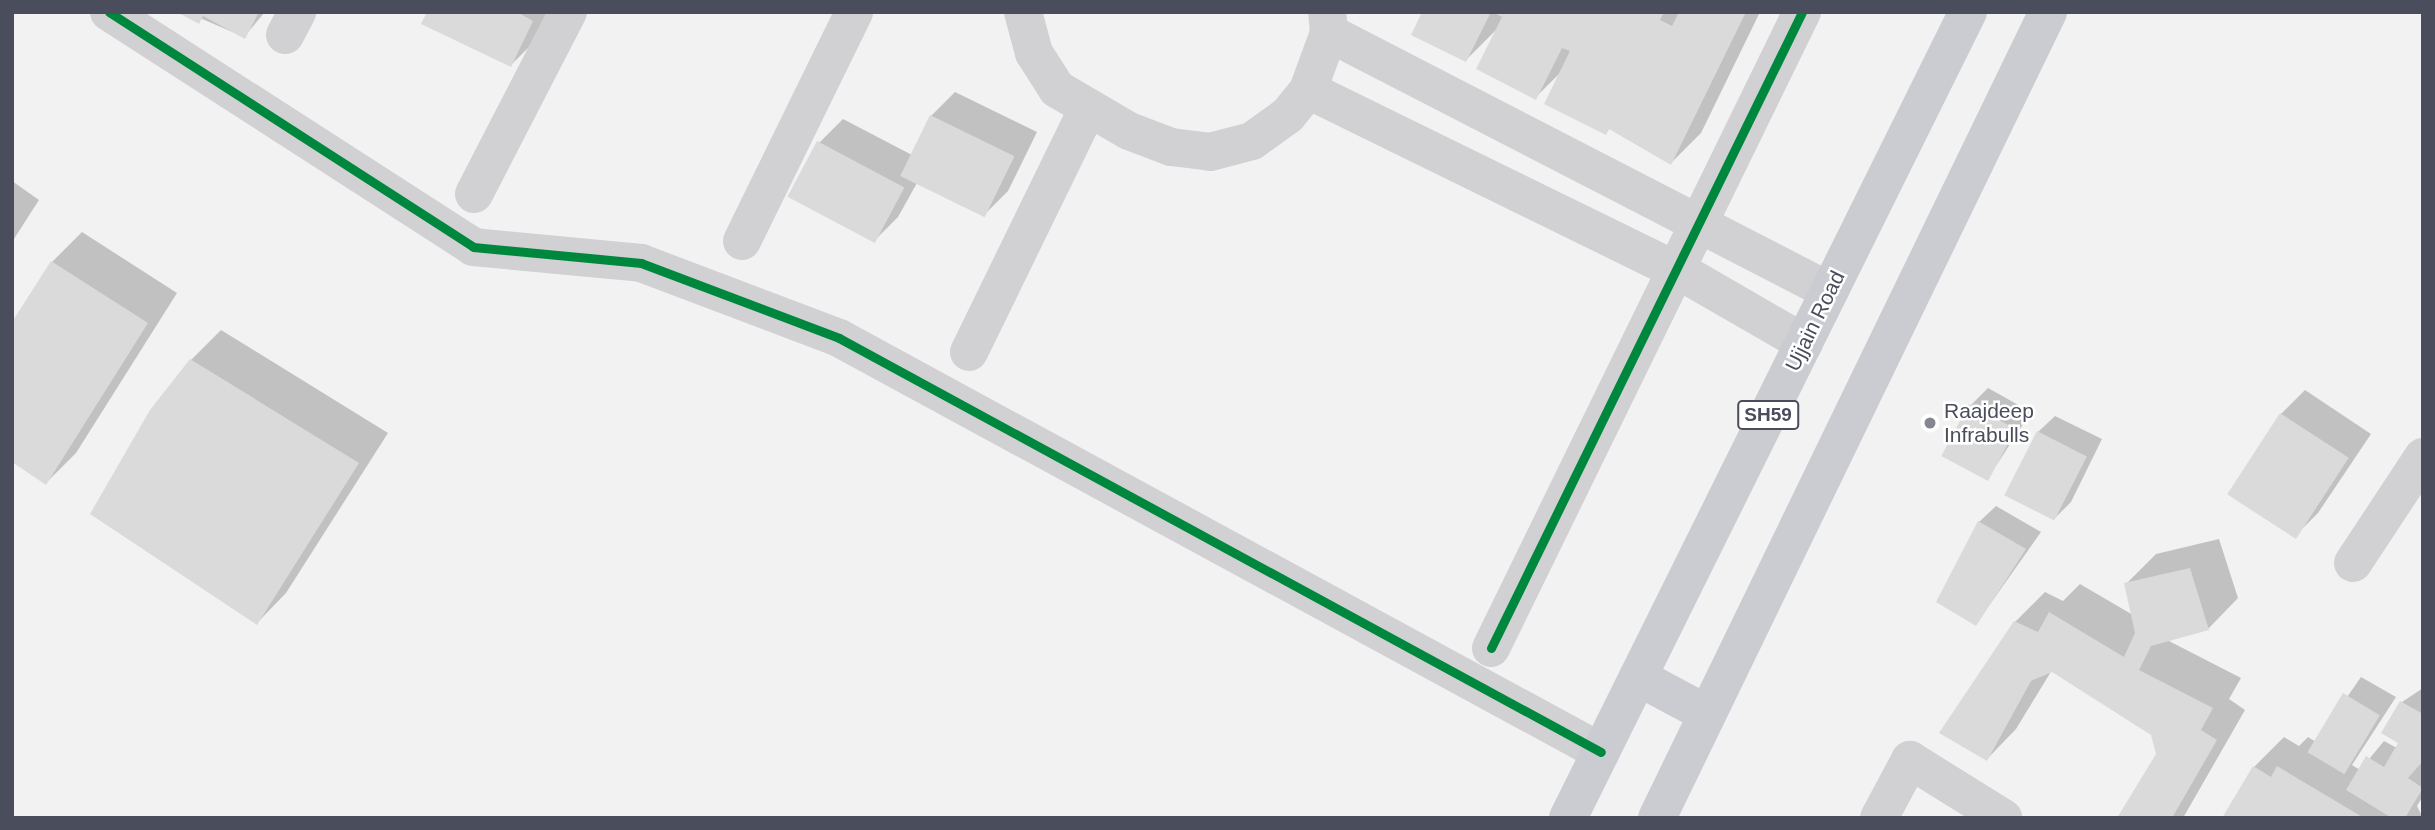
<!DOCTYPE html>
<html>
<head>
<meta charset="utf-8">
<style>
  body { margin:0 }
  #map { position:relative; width:2435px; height:830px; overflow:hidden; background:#f2f2f2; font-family:Arial,sans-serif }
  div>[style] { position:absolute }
  .shadow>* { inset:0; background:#0003 }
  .building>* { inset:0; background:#dadadb; transform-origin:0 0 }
  .minor>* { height:38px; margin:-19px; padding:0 19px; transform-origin:19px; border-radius:19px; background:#d1d1d4 }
  .major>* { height:38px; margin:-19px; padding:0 19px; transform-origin:19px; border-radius:19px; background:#cbccd1 }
  .cycleway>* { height:9px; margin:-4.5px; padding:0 4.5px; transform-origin:4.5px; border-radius:4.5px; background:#00873e }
  .dots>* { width:19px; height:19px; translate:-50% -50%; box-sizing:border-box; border:4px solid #fff; border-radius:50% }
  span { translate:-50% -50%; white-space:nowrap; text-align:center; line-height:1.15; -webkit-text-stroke:5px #fff; paint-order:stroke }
  .shield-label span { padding:2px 5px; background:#fff; border:2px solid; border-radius:5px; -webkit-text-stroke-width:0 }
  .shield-label { font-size:19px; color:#4a4d5c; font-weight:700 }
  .street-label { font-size:21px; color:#4a4d5c }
  .poi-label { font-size:21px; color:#4a4d5c }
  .left { translate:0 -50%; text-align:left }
  .frame { position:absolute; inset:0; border:14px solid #4a4d5c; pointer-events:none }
</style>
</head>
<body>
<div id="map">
  <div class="shadow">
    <div style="clip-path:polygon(186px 12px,265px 12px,244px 37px)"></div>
    <div style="clip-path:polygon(429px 12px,548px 12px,535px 41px,511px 65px)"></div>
    <div style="clip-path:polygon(1424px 12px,1760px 12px,1701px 133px,1671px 163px,1610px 128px,1606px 133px,1561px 72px,1536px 97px,1497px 29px,1466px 60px)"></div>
    <div style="clip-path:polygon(955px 92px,1037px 132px,1008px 191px,984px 215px,917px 183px,898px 217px,874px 241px,819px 143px,843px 119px,912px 155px,931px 116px)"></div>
    <div style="clip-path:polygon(12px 181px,39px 200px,12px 242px)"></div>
    <div style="clip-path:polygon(82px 232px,177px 293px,76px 453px,46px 483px,52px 262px)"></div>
    <div style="clip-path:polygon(221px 330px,388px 433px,286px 593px,257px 623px,191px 360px)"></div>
    <div style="clip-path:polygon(1988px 388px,2031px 412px,1988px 478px,1971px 405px)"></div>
    <div style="clip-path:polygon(2305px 390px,2371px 434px,2318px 513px,2294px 537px,2229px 493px,2281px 414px)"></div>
    <div style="clip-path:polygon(2055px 416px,2102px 439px,2071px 502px,2054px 519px,2038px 432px)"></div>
    <div style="clip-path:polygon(1996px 506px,2041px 532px,1976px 624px,1979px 522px)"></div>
    <div style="clip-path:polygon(2219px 539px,2238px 598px,2209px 628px,2167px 640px,2241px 678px,2229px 699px,2245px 710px,2183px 818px,2119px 818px,2158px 754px,2152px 734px,2052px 670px,2016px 729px,1987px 759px,2015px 622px,2045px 592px,2063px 601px,2080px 584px,2133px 615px,2126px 584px,2156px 554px)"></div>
    <div style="clip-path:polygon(2361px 677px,2396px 697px,2352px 765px,2360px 770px,2384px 741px,2397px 748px,2400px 743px,2383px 732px,2402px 702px,2423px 688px,2423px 796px,2417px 806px,2423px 818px,2224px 818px,2254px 767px,2284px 737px,2299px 746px,2308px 737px,2316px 742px)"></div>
  </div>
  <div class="building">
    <div style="clip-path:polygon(177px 12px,259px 12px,245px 39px,203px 16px,199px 24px)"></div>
    <div style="clip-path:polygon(427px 12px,517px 12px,533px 21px,511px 67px,421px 24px)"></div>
    <div style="clip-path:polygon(1422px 12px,1491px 12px,1466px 62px,1411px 35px)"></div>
    <div style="clip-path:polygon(1492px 12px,1664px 12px,1660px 20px,1672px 26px,1679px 12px,1746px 12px,1671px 165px,1609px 129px,1606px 135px,1544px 104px,1570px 51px,1562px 48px,1536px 100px,1476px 69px,1502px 17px)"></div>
    <div style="left:930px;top:115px;width:94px;height:68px;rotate:26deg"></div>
    <div style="left:817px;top:141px;width:99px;height:63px;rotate:28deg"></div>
    <div style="clip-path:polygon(51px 261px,148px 323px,46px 485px,12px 462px,12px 322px)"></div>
    <div style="clip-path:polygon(190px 359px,359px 463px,257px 625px,90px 514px,150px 410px)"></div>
    <div style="left:1969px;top:404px;width:53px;height:59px;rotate:28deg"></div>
    <div style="left:2280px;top:413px;width:82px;height:97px;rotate:33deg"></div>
    <div style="left:2037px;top:431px;width:56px;height:72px;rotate:27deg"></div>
    <div style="clip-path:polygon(1978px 521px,2026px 549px,1976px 626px,1936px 602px)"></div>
    <div style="clip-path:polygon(2190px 568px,2209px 630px,2151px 646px,2139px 670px,2213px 708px,2201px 730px,2217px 740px,2172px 818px,2117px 818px,2156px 754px,2151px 735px,2052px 672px,2031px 681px,1987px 761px,1939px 733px,2014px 621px,2038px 632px,2049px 612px,2124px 657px,2135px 633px,2124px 583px)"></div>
    <div style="left:2343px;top:693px;width:43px;height:69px;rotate:31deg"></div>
    <div style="clip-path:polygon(2400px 701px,2423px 714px,2423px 761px,2408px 778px,2423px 788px,2405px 818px,2392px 818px,2346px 790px,2366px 756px,2384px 767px,2398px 743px,2381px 733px)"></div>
    <div style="clip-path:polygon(2253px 766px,2271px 777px,2277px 766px,2364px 818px,2222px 818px)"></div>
  </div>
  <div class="minor">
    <div style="left:109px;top:12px;width:433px;rotate:32.8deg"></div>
    <div style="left:473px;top:247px;width:169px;rotate:5.4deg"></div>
    <div style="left:641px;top:263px;width:212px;rotate:20.7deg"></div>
    <div style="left:839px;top:338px;width:867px;rotate:28.52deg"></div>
    <div style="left:1023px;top:12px;width:42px;rotate:75deg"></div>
    <div style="left:1034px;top:53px;width:43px;rotate:57.4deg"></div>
    <div style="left:1057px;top:89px;width:83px;rotate:30.3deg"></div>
    <div style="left:1129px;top:131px;width:45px;rotate:20.9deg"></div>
    <div style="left:1171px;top:147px;width:39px;rotate:7deg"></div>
    <div style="left:1210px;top:152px;width:43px;rotate:-14.7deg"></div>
    <div style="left:1252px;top:141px;width:44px;rotate:-35.8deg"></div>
    <div style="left:1288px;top:115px;width:32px;rotate:-51deg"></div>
    <div style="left:1308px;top:90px;width:61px;rotate:-69.8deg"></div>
    <div style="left:1329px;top:33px;width:21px;rotate:-95deg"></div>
    <div style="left:1329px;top:33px;width:563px;rotate:27.29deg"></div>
    <div style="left:285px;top:35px;width:26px;rotate:-62deg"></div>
    <div style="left:1308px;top:90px;width:423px;rotate:26.1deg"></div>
    <div style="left:1688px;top:276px;width:134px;rotate:30deg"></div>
    <div style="left:474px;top:194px;width:205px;rotate:-62.7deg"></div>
    <div style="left:742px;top:241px;width:255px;rotate:-63.9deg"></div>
    <div style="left:969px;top:352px;width:269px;rotate:-64deg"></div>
    <div style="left:2353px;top:563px;width:127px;rotate:-56.6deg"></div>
    <div style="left:1491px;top:648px;width:708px;rotate:-63.94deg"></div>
    <div style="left:1879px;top:818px;width:66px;rotate:-61.9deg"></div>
    <div style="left:1910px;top:760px;width:110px;rotate:31.9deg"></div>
  </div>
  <div class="major">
    <div style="left:1638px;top:677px;width:78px;rotate:28.2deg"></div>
    <div style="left:1568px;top:818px;width:900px;rotate:-63.61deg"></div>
    <div style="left:1657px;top:818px;width:896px;rotate:-64.12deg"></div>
  </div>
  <div class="cycleway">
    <div style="left:109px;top:12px;width:433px;rotate:32.8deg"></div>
    <div style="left:473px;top:247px;width:169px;rotate:5.4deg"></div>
    <div style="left:641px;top:263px;width:212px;rotate:20.7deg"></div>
    <div style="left:839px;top:338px;width:867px;rotate:28.52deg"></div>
    <div style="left:1491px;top:648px;width:708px;rotate:-63.94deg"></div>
  </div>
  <div class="dots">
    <div style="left:1930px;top:423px;background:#858790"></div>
  </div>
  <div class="shield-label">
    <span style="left:1768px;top:415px">SH59</span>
  </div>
  <div class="street-label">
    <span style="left:1815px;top:321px;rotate:-64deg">Ujjain Road</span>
  </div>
  <div class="poi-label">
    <span class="left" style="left:1944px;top:423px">Raajdeep<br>Infrabulls</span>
  </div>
  <div class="frame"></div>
</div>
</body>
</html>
